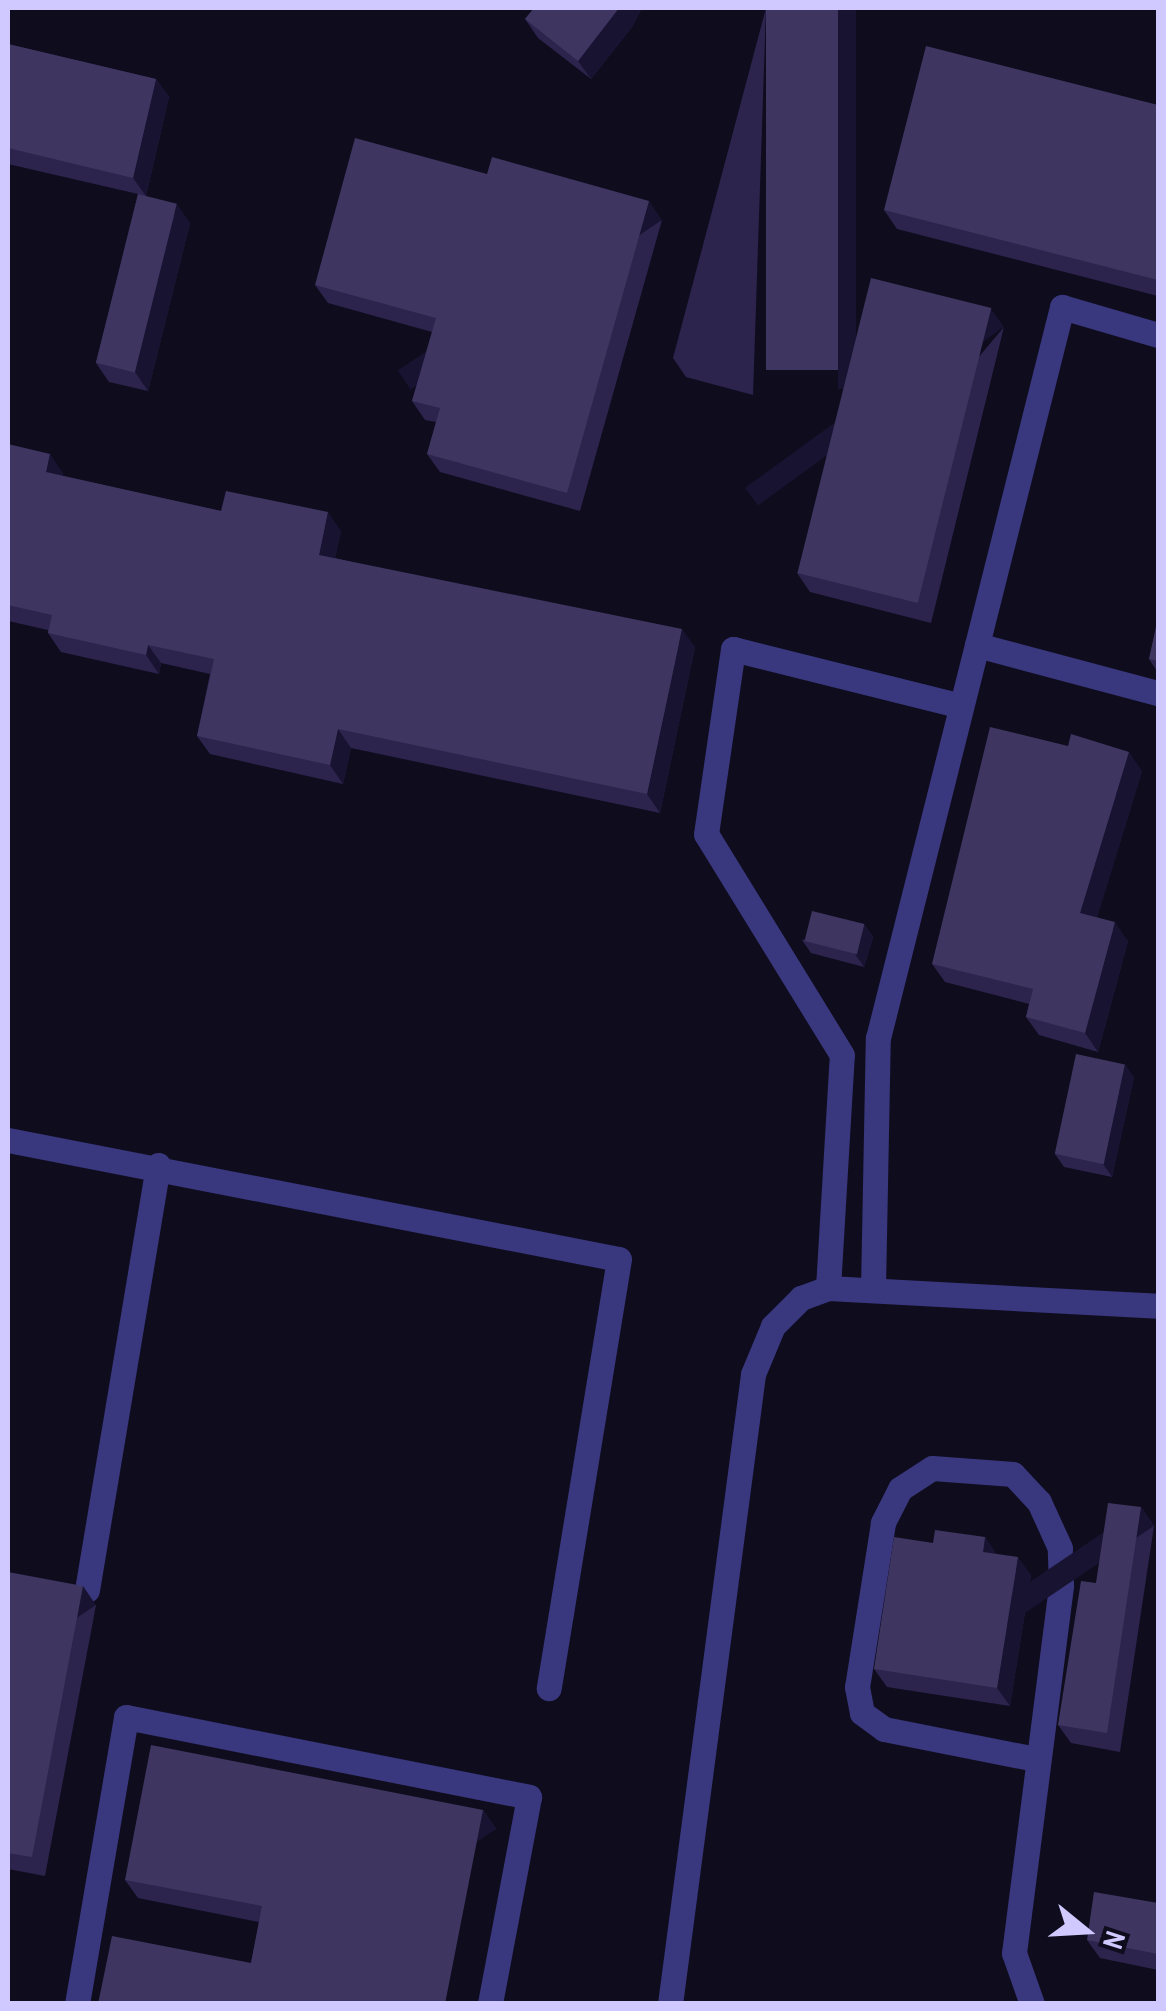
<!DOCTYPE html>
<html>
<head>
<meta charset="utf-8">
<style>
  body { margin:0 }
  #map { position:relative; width:1166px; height:2011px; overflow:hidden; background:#0f0c1e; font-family:"Archivo Narrow",sans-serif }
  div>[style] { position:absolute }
  .minor>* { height:25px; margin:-12.5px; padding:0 12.5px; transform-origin:12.5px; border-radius:12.5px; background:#39377d }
  .wall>* { inset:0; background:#2c244c }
  .shaded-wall>* { inset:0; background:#191332; transform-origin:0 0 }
  .building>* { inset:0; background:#3e3660; transform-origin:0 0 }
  span { translate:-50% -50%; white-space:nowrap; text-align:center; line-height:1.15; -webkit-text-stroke:8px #0f0c1e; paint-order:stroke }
  .frame { position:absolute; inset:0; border:10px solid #cfc9ff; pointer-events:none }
  .north { position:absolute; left:1036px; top:1881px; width:100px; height:100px; -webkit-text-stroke:8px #0f0c1e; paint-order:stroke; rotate:108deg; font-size:28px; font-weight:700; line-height:40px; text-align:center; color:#cfc9ff }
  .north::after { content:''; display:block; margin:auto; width:35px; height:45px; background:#cfc9ff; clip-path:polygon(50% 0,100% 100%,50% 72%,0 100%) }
</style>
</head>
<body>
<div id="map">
  <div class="minor">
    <div style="left:977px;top:645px;width:187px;rotate:14.9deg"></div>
    <div style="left:8px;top:1140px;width:622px;rotate:11.02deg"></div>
    <div style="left:619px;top:1259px;width:435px;rotate:99.3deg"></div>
    <div style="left:828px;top:1288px;width:233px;rotate:-86.6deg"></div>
    <div style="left:842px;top:1055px;width:259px;rotate:-121.6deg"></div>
    <div style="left:706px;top:834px;width:187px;rotate:-81.7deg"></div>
    <div style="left:733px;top:649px;width:235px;rotate:14deg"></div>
    <div style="left:873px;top:1289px;width:251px;rotate:-88.9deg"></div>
    <div style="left:878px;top:1038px;width:754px;rotate:-75.87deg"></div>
    <div style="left:1062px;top:307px;width:100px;rotate:16.3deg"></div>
    <div style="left:87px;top:1590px;width:431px;rotate:-80.5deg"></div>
    <div style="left:77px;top:2004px;width:291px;rotate:-80.3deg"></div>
    <div style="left:126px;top:1717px;width:411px;rotate:11.2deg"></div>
    <div style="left:529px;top:1797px;width:211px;rotate:100.7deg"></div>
    <div style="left:670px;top:2004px;width:635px;rotate:-82.49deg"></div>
    <div style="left:753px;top:1374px;width:52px;rotate:-67.4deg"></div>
    <div style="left:773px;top:1326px;width:40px;rotate:-45deg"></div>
    <div style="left:801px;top:1298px;width:29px;rotate:-20deg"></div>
    <div style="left:828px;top:1288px;width:330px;rotate:3.1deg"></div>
    <div style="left:1032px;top:2004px;width:54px;rotate:-109.4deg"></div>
    <div style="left:1014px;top:1953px;width:371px;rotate:-82.7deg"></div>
    <div style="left:1061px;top:1585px;width:37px;rotate:-92deg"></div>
    <div style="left:1060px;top:1548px;width:51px;rotate:-114.5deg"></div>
    <div style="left:1039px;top:1502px;width:38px;rotate:-133deg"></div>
    <div style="left:1013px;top:1474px;width:81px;rotate:-175.8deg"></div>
    <div style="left:932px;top:1468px;width:38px;rotate:147deg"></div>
    <div style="left:900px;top:1489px;width:38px;rotate:117deg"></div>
    <div style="left:883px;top:1523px;width:166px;rotate:99deg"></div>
    <div style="left:857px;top:1687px;width:26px;rotate:79deg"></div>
    <div style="left:862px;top:1713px;width:27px;rotate:36deg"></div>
    <div style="left:884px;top:1729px;width:155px;rotate:11.2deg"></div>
  </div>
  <div class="wall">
    <div style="clip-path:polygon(534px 8px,642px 8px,632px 27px,591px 79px,538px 38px,525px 19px)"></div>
    <div style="clip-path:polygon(766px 8px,753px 395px,686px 377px,673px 358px)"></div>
    <div style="clip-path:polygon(8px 44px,156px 79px,169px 97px,146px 196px,190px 223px,148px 391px,109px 382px,96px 363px,138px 194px,8px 164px)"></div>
    <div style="clip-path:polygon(1158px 105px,1158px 296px,897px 229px,884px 210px)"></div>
    <div style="clip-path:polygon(662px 220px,580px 511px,440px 472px,427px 454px,436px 422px,425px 420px,412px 401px,432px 332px,328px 303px,315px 285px)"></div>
    <div style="clip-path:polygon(1004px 327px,931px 623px,810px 592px,797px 573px)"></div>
    <div style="clip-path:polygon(8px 444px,63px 473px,62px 476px,221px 511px,341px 531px,335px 558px,695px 647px,660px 813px,351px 748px,343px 784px,210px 754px,197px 736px,210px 674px,161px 663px,159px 674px,61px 652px,48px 633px,48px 630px,8px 621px)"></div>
    <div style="clip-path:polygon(1158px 618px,1158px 673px,1149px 659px)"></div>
    <div style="clip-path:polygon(1142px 771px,1097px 917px,1128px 941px,1098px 1052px,1039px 1035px,1026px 1017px,1029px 1004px,945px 982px,932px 964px)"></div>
    <div style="clip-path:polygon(864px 924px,873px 937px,864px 967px,811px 953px,802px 940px)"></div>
    <div style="clip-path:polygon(1134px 1077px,1112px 1177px,1064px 1167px,1055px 1154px)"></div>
    <div style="clip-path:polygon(1141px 1507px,1154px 1526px,1120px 1752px,1071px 1743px,1058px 1725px,1096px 1583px)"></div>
    <div style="clip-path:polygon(985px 1537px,996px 1554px,1031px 1575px,1010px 1706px,887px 1687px,874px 1669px,933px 1543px)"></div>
    <div style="clip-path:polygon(8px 1572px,96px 1605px,45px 1876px,8px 1869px)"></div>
    <div style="clip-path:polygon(483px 1810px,496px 1829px,251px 1963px,259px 1922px,138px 1898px,125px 1880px)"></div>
    <div style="clip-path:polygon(1158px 1903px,1158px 1970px,1100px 1958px,1087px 1940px)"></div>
  </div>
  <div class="shaded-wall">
    <div style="clip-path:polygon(619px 8px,642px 8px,632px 27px,591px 79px,578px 61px)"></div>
    <div style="left:838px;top:8px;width:18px;height:381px"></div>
    <div style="clip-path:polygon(156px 79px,169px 97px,146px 196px,133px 178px)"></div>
    <div style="left:649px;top:201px;width:23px;height:303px;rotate:56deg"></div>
    <div style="clip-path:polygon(177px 204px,190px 223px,148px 391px,135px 372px)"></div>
    <div style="left:991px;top:309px;width:22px;height:304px;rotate:54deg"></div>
    <div style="clip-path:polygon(50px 454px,63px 473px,59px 491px,46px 472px)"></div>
    <div style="clip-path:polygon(328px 512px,341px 531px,332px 573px,319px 555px)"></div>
    <div style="clip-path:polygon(682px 629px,695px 647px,660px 813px,647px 794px)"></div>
    <div style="clip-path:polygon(148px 645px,161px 663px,159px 674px,146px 655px)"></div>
    <div style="clip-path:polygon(338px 729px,351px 748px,343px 784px,330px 765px)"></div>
    <div style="clip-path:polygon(1129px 752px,1142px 771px,1093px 931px,1080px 913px)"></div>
    <div style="clip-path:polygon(1115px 922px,1128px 941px,1098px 1052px,1085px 1033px)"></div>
    <div style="clip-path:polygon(864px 924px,873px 937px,864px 967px,855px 954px)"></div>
    <div style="clip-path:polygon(1125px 1064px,1134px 1077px,1112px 1177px,1103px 1164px)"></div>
    <div style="left:1141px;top:1507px;width:23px;height:229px;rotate:56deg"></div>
    <div style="clip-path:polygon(985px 1537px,998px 1556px,983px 1552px)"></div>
    <div style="clip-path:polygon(1018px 1557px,1031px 1575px,1010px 1706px,997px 1688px)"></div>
    <div style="left:83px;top:1586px;width:23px;height:276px;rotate:56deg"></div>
    <div style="left:483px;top:1810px;width:23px;height:198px;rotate:56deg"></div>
  </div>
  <div class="building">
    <div style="clip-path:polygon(534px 8px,619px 8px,578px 61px,525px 19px)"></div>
    <div style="left:766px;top:8px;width:72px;height:362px"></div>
    <div style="clip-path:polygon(8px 44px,156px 79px,133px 178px,8px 148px)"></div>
    <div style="clip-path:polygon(926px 46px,1158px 105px,1158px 280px,884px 210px)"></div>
    <div style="clip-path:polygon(355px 138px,487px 174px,492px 157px,649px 201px,567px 493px,427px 454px,440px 408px,412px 401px,436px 318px,315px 285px)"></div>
    <div style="left:138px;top:194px;width:40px;height:174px;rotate:14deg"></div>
    <div style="left:871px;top:278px;width:124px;height:304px;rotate:14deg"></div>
    <div style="clip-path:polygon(8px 444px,50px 454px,46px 472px,221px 511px,226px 491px,328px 512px,319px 555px,682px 629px,647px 794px,338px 729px,330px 765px,197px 736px,214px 659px,148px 645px,146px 655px,48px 633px,52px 615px,8px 605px)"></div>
    <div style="clip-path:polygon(1158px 618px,1158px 661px,1149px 659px)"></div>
    <div style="clip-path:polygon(990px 727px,1068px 746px,1071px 734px,1129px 752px,1080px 913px,1115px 922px,1085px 1033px,1026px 1017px,1033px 989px,932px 964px)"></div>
    <div style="left:812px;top:911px;width:54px;height:31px;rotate:14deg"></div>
    <div style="left:1076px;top:1054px;width:50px;height:102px;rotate:12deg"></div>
    <div style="clip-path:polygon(1108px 1503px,1141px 1507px,1107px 1733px,1058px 1725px,1081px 1581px,1096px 1583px)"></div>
    <div style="clip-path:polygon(935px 1530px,985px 1537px,983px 1552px,1018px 1557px,997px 1688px,874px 1669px,894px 1537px,933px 1543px)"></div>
    <div style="clip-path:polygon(8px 1572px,83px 1586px,32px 1857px,8px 1853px)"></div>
    <div style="clip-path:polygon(151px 1745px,483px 1810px,445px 2004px,98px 2004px,112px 1936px,251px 1963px,262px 1906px,125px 1880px)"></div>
    <div style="clip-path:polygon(1094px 1892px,1158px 1903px,1158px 1954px,1087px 1940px)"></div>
  </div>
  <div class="frame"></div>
  <div class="north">N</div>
</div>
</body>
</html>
